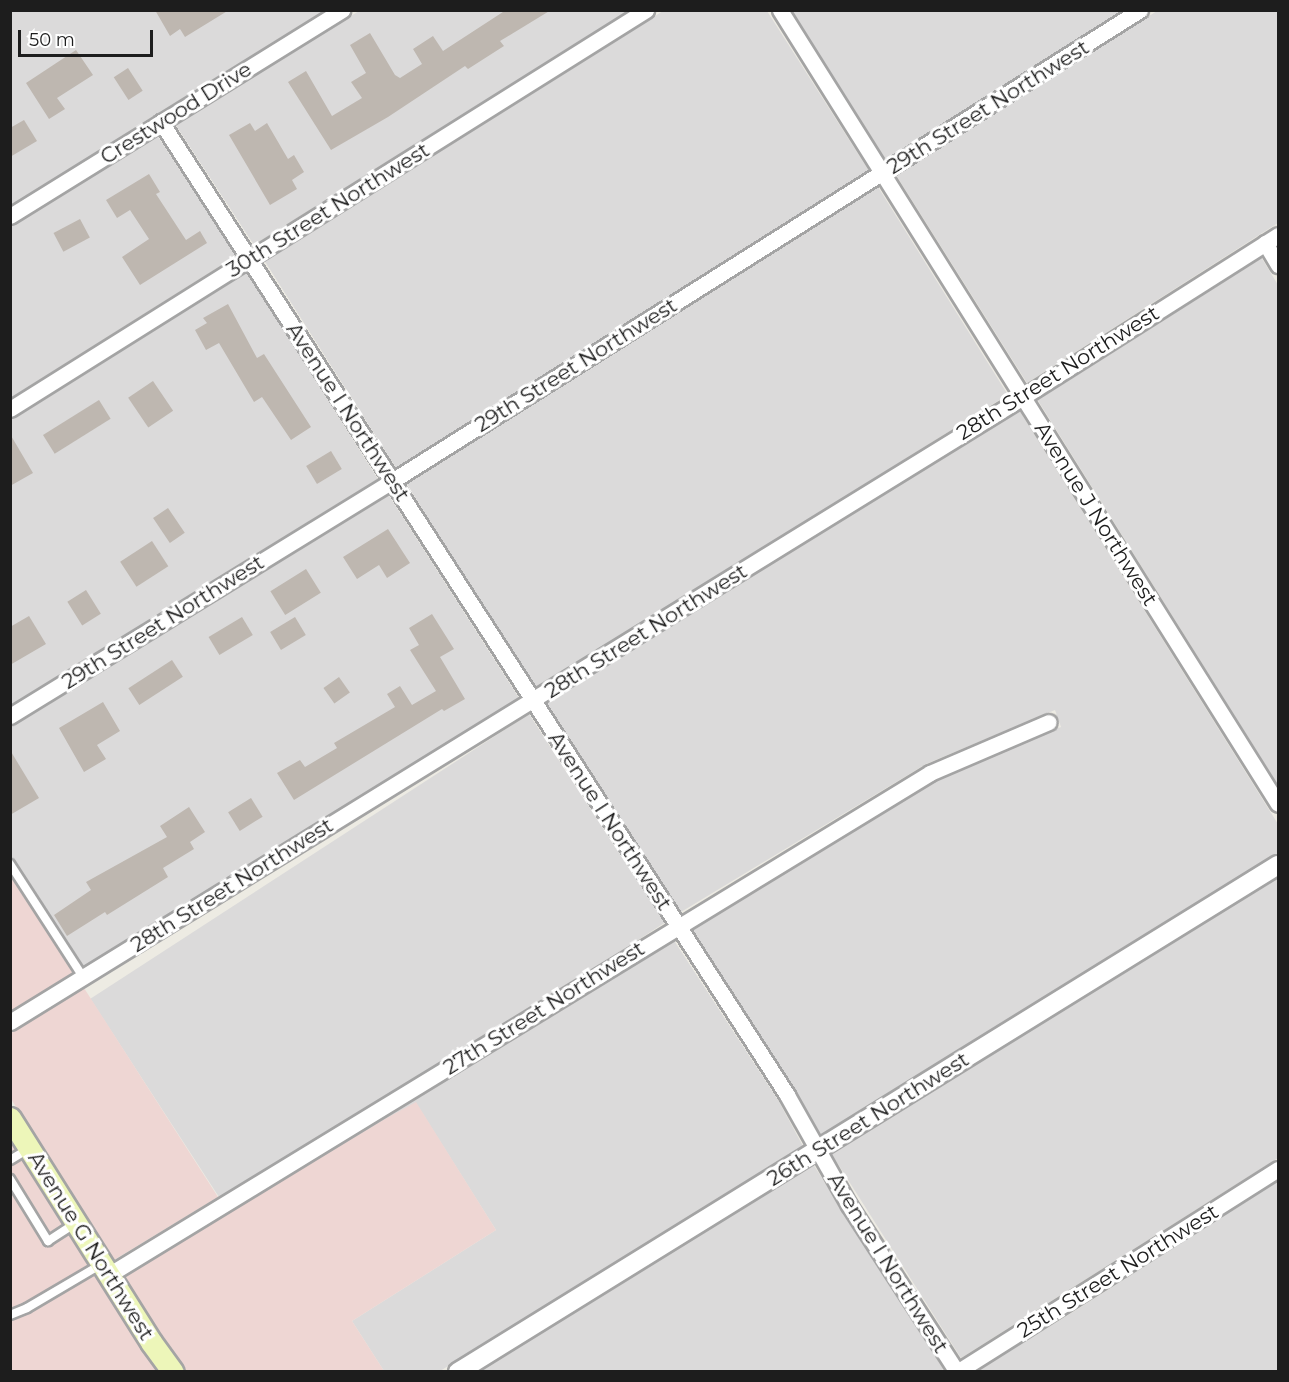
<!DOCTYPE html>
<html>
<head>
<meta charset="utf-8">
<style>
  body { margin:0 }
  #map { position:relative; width:1289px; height:1382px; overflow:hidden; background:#edebe3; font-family:Montserrat,sans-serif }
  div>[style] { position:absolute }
  .residential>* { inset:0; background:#dbdada; transform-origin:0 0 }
  .commercial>* { inset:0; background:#eed6d3 }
  .building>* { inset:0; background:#beb7b0; transform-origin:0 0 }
  .roads { filter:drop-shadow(2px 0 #a4a4a4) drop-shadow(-2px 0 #a4a4a4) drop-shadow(0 2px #a4a4a4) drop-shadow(0 -2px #a4a4a4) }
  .service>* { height:8px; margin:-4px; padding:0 4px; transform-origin:4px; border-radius:4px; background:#fff }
  .minor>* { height:15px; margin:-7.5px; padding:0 7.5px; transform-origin:7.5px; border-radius:7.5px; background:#fff }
  .tertiary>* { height:18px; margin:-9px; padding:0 9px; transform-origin:9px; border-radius:9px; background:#fff }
  .secondary>* { height:21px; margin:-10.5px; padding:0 10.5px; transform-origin:10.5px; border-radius:10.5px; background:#edf6b9 }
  span { translate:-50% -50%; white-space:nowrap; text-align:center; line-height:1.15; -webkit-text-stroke:6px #fff; paint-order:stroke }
  .street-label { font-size:21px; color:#1d1d1d }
  .frame { position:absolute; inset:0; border:12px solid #1d1d1d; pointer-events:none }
  .scale { position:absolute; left:18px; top:30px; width:135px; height:27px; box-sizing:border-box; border:3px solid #1d1d1d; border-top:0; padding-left:8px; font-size:18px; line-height:21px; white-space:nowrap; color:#1d1d1d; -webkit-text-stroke:4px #fff; paint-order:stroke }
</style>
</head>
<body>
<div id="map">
  <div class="residential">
    <div style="clip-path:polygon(11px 11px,323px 11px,11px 205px)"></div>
    <div style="clip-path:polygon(359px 11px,629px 11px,254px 245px,175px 124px)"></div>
    <div style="clip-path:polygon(663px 11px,767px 11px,869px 171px,396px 468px,264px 260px)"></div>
    <div style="clip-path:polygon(792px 11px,1122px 11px,886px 160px)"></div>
    <div style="clip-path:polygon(1157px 11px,1278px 11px,1278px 223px,1027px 383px,896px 175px)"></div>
    <div style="clip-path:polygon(157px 135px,236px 256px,11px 398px,11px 227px)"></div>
    <div style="left:878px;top:187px;width:245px;height:557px;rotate:58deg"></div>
    <div style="clip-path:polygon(1261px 257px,1278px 285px,1278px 785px,1037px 399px)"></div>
    <div style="clip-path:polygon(246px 271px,378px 479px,11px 705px,11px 420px)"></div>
    <div style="clip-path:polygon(1019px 410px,1278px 824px,1278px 854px,822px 1137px,795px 1090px,691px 928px,934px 781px,1061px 727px,1055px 710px,926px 764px,681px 912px,547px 703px)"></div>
    <div style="clip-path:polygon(388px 494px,519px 698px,74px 972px,11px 873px,11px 727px)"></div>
    <div style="left:529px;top:714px;width:249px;height:523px;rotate:57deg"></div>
    <div style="clip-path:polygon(1278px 876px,1278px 1158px,961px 1358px,831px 1153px)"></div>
    <div style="clip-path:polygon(673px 939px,778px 1100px,804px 1148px,440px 1371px,384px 1371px,352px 1321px,496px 1230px,416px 1103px,241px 1204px)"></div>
    <div style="clip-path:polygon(813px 1164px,943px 1369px,940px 1372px,476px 1372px)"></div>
    <div style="clip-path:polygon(1278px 1181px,1278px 1371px,975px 1371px,1070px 1314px)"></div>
  </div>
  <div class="commercial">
    <div style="clip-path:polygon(10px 873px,74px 972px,11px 1011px,10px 1011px)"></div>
    <div style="clip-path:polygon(84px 988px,218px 1197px,114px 1260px,11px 1099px,11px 1033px)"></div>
    <div style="clip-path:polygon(416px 1102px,496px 1230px,352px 1321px,384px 1371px,186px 1371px,160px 1336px,124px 1276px,385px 1119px)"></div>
    <div style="clip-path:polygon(10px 1138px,160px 1371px,11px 1371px)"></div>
  </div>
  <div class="building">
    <div style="clip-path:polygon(155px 10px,229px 10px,185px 37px,180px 29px,170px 36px)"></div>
    <div style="clip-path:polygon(506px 10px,551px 10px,500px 41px,504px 46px,468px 69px,465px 66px,388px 117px,331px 150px,288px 82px,306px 71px,332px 116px,362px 98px,351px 82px,366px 73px,350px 45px,370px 33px,395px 75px,400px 78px,422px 64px,413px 49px,433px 36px,443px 51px)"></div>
    <div style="clip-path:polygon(76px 50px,93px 75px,57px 98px,65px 109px,49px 119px,26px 83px)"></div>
    <div style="left:128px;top:68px;width:27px;height:17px;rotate:57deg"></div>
    <div style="clip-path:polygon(24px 120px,37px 141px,10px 157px,10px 128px)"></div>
    <div style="clip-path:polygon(250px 123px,255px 131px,267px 123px,288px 159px,294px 155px,304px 172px,292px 180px,297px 189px,270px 205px,229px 135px)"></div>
    <div style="clip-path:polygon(149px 174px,160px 192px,156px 194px,186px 240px,200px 231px,207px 243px,140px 285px,122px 257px,149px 239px,130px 210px,117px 218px,106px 200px)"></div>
    <div style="left:80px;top:219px;width:21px;height:30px;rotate:62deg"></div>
    <div style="clip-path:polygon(228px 304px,257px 358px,264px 354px,311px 427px,291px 440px,262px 397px,254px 402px,219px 343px,206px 350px,195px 330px,207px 323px,203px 318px)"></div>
    <div style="left:153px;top:381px;width:36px;height:30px;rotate:56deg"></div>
    <div style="left:99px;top:400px;width:22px;height:66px;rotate:58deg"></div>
    <div style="clip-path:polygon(10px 434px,33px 473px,10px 486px)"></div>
    <div style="left:331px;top:451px;width:21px;height:29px;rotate:59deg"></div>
    <div style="left:168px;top:508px;width:30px;height:18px;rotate:56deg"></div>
    <div style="clip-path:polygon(388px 529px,410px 563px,387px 578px,379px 565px,357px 579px,343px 557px)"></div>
    <div style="left:152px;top:541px;width:30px;height:38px;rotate:57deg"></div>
    <div style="left:306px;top:569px;width:28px;height:42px;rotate:58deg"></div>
    <div style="left:86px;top:590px;width:28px;height:22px;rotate:58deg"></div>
    <div style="clip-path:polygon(432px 614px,454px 649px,440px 657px,465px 699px,444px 711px,442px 709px,294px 800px,277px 773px,300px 760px,305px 767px,337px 748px,334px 743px,395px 707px,387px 694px,400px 686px,412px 705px,436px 691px,410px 650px,419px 645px,409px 628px)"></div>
    <div style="clip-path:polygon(29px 616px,46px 644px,10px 665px,10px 627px)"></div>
    <div style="left:242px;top:617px;width:21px;height:39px;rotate:59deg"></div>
    <div style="left:295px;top:617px;width:21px;height:29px;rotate:59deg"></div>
    <div style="left:172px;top:660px;width:20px;height:52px;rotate:57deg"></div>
    <div style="left:339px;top:677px;width:19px;height:19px;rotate:55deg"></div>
    <div style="clip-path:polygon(103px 702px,120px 731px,97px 745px,106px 759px,84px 772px,59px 728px)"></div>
    <div style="clip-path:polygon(10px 750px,39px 798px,10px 815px)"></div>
    <div style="left:251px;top:798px;width:22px;height:27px;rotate:58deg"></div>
    <div style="clip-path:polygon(189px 807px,205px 832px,190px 842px,194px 849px,163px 868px,168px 877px,107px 915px,105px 912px,67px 936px,54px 915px,91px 890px,86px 882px,167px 837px,160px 826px)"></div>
  </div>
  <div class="roads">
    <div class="service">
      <div style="left:10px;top:864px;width:135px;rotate:57.1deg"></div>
      <div style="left:10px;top:1160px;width:21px;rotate:-31deg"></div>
      <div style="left:10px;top:1179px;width:73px;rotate:58.5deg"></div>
      <div style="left:48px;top:1241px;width:31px;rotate:-33deg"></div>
      <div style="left:10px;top:1315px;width:18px;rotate:-22deg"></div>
      <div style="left:27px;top:1308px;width:85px;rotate:-30.5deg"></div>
    </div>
    <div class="minor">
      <div style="left:780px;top:10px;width:937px;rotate:57.9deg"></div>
      <div style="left:161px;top:122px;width:1157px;rotate:57.24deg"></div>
      <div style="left:787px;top:1095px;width:126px;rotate:60.6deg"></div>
      <div style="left:849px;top:1205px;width:199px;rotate:57.1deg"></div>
      <div style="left:10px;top:216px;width:391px;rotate:-31.8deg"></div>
      <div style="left:1265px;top:243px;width:26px;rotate:59deg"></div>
      <div style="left:10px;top:409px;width:751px;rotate:-32.1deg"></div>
      <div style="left:10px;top:716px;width:448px;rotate:-31.6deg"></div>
      <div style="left:392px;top:481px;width:884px;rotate:-32.2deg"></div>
      <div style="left:10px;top:1022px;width:1190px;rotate:-31.67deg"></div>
      <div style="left:1023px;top:397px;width:302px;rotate:-32.4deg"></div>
      <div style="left:110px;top:1274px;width:961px;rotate:-31.42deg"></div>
      <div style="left:930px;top:773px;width:129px;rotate:-23.2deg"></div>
      <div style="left:957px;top:1372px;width:380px;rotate:-32.3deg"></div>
    </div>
    <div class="tertiary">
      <div style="left:458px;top:1372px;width:964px;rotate:-31.73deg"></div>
    </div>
    <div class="secondary">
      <div style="left:10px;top:1118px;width:265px;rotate:57.8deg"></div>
      <div style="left:151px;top:1342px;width:37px;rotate:54deg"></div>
    </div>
  </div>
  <div class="street-label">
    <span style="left:988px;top:107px;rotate:-32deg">29th Street Northwest</span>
    <span style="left:176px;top:113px;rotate:-32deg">Crestwood Drive</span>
    <span style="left:328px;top:210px;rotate:-32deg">30th Street Northwest</span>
    <span style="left:576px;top:365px;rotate:-32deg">29th Street Northwest</span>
    <span style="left:1058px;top:373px;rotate:-32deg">28th Street Northwest</span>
    <span style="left:348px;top:412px;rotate:57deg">Avenue I Northwest</span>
    <span style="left:1096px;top:514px;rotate:58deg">Avenue J Northwest</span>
    <span style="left:163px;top:622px;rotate:-32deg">29th Street Northwest</span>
    <span style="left:646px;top:631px;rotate:-32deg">28th Street Northwest</span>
    <span style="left:610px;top:821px;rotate:57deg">Avenue I Northwest</span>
    <span style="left:232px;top:885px;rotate:-32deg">28th Street Northwest</span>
    <span style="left:544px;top:1008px;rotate:-32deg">27th Street Northwest</span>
    <span style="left:868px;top:1119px;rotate:-32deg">26th Street Northwest</span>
    <span style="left:91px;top:1246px;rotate:58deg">Avenue G Northwest</span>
    <span style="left:888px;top:1263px;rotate:58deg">Avenue I Northwest</span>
    <span style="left:1118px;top:1271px;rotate:-32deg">25th Street Northwest</span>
  </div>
  <div class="frame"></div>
  <div class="scale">50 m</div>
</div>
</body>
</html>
